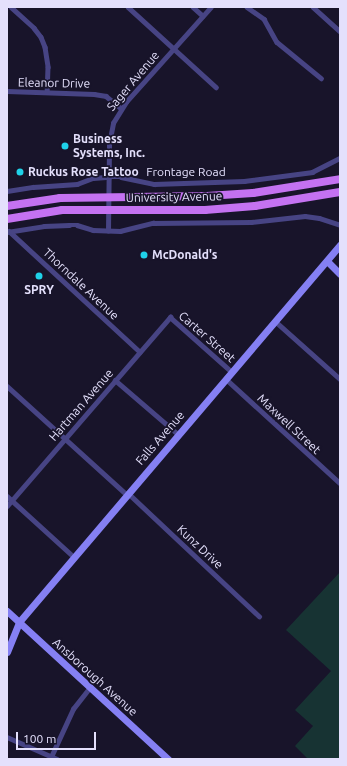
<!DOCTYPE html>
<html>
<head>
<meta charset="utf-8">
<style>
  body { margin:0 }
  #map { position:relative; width:347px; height:766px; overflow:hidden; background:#18142a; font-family:Ubuntu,sans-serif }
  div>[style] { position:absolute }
  .green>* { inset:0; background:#173333 }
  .street>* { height:4.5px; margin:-2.25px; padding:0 2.25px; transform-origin:2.25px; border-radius:2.25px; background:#474484 }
  .secondary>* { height:7px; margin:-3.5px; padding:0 3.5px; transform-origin:3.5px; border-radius:3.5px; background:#8580f3 }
  .primary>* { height:8px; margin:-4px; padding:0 4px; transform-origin:4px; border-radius:4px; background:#c472f1 }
  .dots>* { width:11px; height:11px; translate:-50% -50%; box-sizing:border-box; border:2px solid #18142a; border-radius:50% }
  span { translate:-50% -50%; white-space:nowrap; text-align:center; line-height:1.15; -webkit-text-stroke:3.5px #18142a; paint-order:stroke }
  .street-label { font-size:12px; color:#e4e0fc }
  .poi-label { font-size:12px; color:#e4e0fc; font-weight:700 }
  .left { translate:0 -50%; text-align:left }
  .frame { position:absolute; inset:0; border:8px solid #e4e0fc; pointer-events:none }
  .scale { position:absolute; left:16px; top:732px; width:80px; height:18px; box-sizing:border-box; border:2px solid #e4e0fc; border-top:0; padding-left:5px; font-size:12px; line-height:14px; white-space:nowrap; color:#e4e0fc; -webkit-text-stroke:3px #18142a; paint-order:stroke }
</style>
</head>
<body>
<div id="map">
  <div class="green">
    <div style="clip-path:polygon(340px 572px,340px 759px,308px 759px,295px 746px,313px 726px,295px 710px,331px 671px,286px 630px)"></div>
  </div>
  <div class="street">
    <div style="left:11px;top:7px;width:31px;rotate:42deg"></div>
    <div style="left:34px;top:28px;width:11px;rotate:52deg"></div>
    <div style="left:41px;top:37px;width:11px;rotate:68deg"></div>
    <div style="left:45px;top:47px;width:20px;rotate:81deg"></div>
    <div style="left:48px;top:67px;width:24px;rotate:92deg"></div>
    <div style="left:128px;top:7px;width:119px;rotate:42.3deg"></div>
    <div style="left:193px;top:7px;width:13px;rotate:42deg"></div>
    <div style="left:247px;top:7px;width:21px;rotate:35deg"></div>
    <div style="left:264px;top:19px;width:26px;rotate:61deg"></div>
    <div style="left:277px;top:42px;width:57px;rotate:39.3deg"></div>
    <div style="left:313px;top:7px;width:36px;rotate:42deg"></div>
    <div style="left:7px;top:91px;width:87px;rotate:2deg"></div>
    <div style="left:94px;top:94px;width:12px;rotate:9deg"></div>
    <div style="left:106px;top:96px;width:19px;rotate:39deg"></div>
    <div style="left:7px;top:191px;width:26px;rotate:-9deg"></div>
    <div style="left:33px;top:187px;width:44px;rotate:-3.9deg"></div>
    <div style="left:77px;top:184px;width:17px;rotate:-21deg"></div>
    <div style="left:93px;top:178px;width:16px;rotate:-4deg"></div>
    <div style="left:109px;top:177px;width:12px"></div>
    <div style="left:121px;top:177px;width:34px;rotate:12deg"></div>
    <div style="left:154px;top:184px;width:90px;rotate:-1.9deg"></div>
    <div style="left:244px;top:181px;width:69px;rotate:-7.5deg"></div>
    <div style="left:312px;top:172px;width:31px;rotate:-27deg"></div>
    <div style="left:9px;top:231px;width:178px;rotate:42.7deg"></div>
    <div style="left:108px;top:231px;width:87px;rotate:-89.3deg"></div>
    <div style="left:109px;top:144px;width:21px;rotate:-79deg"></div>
    <div style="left:113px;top:123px;width:25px;rotate:-58deg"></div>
    <div style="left:126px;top:102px;width:127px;rotate:-48.2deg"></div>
    <div style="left:7px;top:232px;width:37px;rotate:-9deg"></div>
    <div style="left:44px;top:226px;width:25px;rotate:-2deg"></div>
    <div style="left:69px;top:225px;width:8px"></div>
    <div style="left:77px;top:225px;width:17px;rotate:17deg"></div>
    <div style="left:93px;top:230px;width:27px;rotate:2deg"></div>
    <div style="left:120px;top:231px;width:34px;rotate:-14deg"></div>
    <div style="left:153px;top:223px;width:98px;rotate:-0.6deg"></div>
    <div style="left:251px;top:222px;width:54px;rotate:-6.3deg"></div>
    <div style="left:305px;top:216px;width:14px;rotate:8deg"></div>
    <div style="left:319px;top:218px;width:22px;rotate:18deg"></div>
    <div style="left:275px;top:321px;width:87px;rotate:41.7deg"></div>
    <div style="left:226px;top:379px;width:154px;rotate:42.4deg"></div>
    <div style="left:115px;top:380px;width:83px;rotate:40.6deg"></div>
    <div style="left:7px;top:386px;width:161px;rotate:42.2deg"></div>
    <div style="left:128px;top:493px;width:180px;rotate:43.2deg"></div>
    <div style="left:7px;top:496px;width:91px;rotate:42.3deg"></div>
    <div style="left:7px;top:506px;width:250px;rotate:-49.2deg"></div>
    <div style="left:170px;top:317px;width:83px;rotate:41.6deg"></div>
    <div style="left:7px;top:737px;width:55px;rotate:23.7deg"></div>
    <div style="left:50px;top:759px;width:55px;rotate:-65.3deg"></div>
    <div style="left:73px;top:709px;width:28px;rotate:-52deg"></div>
  </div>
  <div class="secondary">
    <div style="left:327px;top:261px;width:18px;rotate:45deg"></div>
    <div style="left:7px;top:611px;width:219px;rotate:42.6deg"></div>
    <div style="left:7px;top:652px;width:32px;rotate:-68deg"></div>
    <div style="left:19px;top:622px;width:495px;rotate:-49.6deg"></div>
  </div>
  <div class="primary">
    <div style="left:7px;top:206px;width:54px;rotate:-8.6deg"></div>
    <div style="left:60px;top:198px;width:147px;rotate:-0.8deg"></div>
    <div style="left:207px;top:196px;width:46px;rotate:-3.7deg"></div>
    <div style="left:253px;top:193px;width:88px;rotate:-9.1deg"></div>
    <div style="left:7px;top:219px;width:56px;rotate:-9.3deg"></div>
    <div style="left:62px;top:210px;width:143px"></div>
    <div style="left:205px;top:210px;width:50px;rotate:-4.6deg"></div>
    <div style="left:255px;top:206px;width:86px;rotate:-9.4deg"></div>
  </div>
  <div class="dots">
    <div style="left:65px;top:146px;background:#1fd2e9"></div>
    <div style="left:20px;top:172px;background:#1fd2e9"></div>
    <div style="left:144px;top:255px;background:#1fd2e9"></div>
    <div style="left:39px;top:276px;background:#1fd2e9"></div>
  </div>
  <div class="street-label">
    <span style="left:133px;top:81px;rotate:-50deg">Sager Avenue</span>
    <span style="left:54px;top:83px;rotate:1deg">Eleanor Drive</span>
    <span style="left:186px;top:172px">Frontage Road</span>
    <span style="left:174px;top:197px;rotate:-1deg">University Avenue</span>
    <span style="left:81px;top:284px;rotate:43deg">Thorndale Avenue</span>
    <span style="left:207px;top:337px;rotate:41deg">Carter Street</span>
    <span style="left:81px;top:405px;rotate:-49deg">Hartman Avenue</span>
    <span style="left:289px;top:424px;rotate:43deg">Maxwell Street</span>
    <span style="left:160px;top:438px;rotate:-49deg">Falls Avenue</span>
    <span style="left:200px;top:547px;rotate:43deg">Kunz Drive</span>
    <span style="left:95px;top:677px;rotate:42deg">Ansborough Avenue</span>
  </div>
  <div class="poi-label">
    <span class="left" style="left:73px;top:146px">Business<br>Systems, Inc.</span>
    <span class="left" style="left:28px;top:172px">Ruckus Rose Tattoo</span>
    <span class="left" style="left:152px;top:255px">McDonald's</span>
    <span style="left:39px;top:290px">SPRY</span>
  </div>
  <div class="frame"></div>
  <div class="scale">100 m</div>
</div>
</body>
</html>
